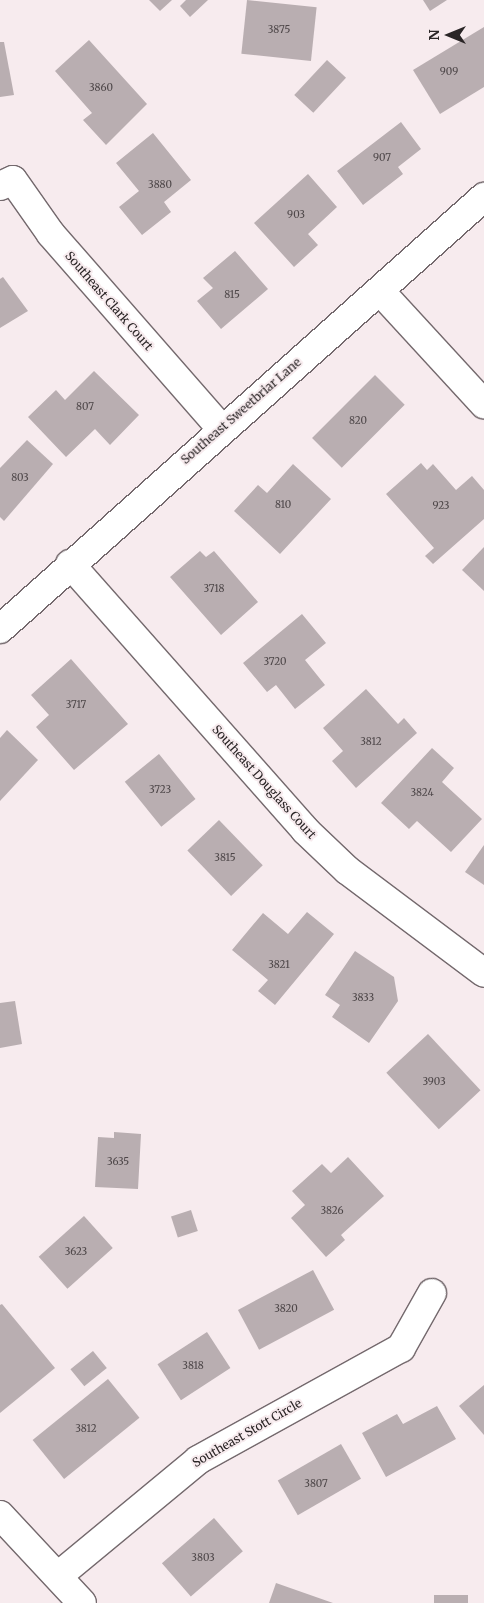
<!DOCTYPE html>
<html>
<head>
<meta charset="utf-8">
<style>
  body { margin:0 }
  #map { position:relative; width:484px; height:1603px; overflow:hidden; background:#f7ebee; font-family:Merriweather,serif }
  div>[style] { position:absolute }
  .building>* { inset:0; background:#b9aeb1; transform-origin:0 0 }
  .roads { filter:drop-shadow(1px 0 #74696d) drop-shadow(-1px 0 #74696d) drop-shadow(0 1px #74696d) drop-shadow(0 -1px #74696d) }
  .minor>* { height:28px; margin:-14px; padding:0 14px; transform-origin:14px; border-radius:14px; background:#fff }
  span { translate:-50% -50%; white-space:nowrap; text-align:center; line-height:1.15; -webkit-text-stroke:4px #f7ebee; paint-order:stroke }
  .number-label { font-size:10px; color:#4e4749 }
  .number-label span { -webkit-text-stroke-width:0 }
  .street-label { font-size:12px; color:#2a2526 }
  .north { position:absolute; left:424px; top:10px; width:50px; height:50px; -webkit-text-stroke:4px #f7ebee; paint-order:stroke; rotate:270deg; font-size:14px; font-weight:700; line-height:20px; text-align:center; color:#2a2526 }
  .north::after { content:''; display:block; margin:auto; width:18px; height:22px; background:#2a2526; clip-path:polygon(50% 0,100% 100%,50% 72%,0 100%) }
</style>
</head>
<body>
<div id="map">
  <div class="building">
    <div style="clip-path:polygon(149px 0,172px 0,160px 11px)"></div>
    <div style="clip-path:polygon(186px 0,208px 0,190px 17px,180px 6px)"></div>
    <div style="left:247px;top:0;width:70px;height:54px;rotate:6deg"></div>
    <div style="clip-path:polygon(423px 0,447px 0,430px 11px)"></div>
    <div style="clip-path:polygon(484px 27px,484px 87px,440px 114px,413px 70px)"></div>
    <div style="clip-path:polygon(89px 40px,147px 104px,106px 145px,83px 120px,92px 113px,55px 71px)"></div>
    <div style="clip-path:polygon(0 42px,4px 42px,14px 95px,0 97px)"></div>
    <div style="left:327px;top:60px;width:26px;height:48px;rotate:43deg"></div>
    <div style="clip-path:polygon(401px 122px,421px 149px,398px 167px,403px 174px,363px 205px,337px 171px)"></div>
    <div style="clip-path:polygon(153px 133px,191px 180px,164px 202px,171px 212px,142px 235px,119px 207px,139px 191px,116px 163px)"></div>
    <div style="clip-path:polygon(308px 174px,337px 207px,308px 234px,318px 245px,294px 267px,254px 223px)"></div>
    <div style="clip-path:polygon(235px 251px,268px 289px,221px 329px,197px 301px,213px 288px,203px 278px)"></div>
    <div style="clip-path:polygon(3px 277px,28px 311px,0 328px,0 279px)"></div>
    <div style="clip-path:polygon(94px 371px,139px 415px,110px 445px,95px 429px,66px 457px,28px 417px,56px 390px,65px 400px)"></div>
    <div style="left:375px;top:375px;width:42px;height:89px;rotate:45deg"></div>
    <div style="clip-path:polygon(27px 440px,53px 464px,4px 521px,0 517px,0 468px)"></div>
    <div style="clip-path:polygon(421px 463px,427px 470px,433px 464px,456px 490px,472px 476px,484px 490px,484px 519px,433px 564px,425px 556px,434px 548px,386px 494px)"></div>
    <div style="clip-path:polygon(293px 464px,331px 499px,280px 554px,234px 511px,258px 485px,267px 493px)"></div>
    <div style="clip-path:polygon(484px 547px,484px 591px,462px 570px)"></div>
    <div style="clip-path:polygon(200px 551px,206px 557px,214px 551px,258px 602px,221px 635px,170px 577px)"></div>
    <div style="clip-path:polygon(302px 614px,326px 643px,305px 660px,325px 685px,295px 709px,276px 685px,267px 692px,243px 663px)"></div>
    <div style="clip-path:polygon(71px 659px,128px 724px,74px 770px,36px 727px,49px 715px,31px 695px)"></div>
    <div style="clip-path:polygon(366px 689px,398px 724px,404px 718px,417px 733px,356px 788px,332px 761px,343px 751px,323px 728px)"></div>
    <div style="clip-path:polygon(7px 730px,38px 760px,0 801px,0 738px)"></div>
    <div style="clip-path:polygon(432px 748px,454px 768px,442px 782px,482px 819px,451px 852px,417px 821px,409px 829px,381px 803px)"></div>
    <div style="left:159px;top:754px;width:58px;height:44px;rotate:51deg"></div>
    <div style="left:219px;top:820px;width:63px;height:44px;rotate:46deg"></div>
    <div style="clip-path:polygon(484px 845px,484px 885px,465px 872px)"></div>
    <div style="clip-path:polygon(307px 912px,334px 934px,275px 1005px,258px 991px,268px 980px,232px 950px,263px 913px,288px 934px)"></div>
    <div style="clip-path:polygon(355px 951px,394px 977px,398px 1001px,369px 1043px,332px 1017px,340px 1005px,325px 995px)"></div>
    <div style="clip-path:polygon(15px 1001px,22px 1044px,0 1048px,0 1003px)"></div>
    <div style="left:428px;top:1034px;width:77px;height:57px;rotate:47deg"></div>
    <div style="clip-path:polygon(114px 1132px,141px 1134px,138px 1189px,95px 1187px,98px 1137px,114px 1138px)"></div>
    <div style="clip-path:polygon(348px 1157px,384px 1196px,341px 1235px,345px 1240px,326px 1257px,291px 1218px,305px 1205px,292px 1191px,322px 1164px,331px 1173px)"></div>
    <div style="left:191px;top:1210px;width:22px;height:21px;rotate:72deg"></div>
    <div style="left:84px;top:1216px;width:43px;height:61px;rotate:48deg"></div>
    <div style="left:313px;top:1270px;width:45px;height:85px;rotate:62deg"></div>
    <div style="clip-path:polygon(2px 1304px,55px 1368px,0 1413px,0 1305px)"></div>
    <div style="left:207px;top:1332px;width:43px;height:59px;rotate:57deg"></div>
    <div style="left:93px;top:1351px;width:22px;height:29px;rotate:51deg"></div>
    <div style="left:108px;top:1379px;width:50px;height:97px;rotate:51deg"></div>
    <div style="clip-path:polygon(484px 1385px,484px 1435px,459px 1406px)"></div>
    <div style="clip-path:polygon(437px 1406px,456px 1439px,386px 1477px,362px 1433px,397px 1414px,403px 1424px)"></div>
    <div style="left:341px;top:1444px;width:40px;height:73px;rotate:60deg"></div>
    <div style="left:214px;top:1518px;width:44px;height:69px;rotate:49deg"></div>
    <div style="clip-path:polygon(276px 1583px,333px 1603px,269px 1603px)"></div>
    <div style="left:434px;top:1595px;width:34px;height:8px"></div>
  </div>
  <div class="roads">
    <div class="minor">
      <div style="left:0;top:186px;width:14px;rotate:-25deg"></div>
      <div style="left:13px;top:180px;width:66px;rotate:54.9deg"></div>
      <div style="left:51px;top:234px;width:258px;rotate:48.8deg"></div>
      <div style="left:380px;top:291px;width:154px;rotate:47.4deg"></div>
      <div style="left:70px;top:564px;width:355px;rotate:48.5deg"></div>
      <div style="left:305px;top:830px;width:58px;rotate:43.6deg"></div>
      <div style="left:347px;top:870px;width:171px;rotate:36.9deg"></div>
      <div style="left:0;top:629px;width:649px;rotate:-41.75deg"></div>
      <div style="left:0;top:1515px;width:120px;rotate:47deg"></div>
      <div style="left:58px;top:1576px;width:182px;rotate:-39.6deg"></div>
      <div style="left:198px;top:1460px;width:232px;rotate:-28.9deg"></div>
      <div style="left:401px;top:1348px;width:63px;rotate:-60.6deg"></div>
    </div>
  </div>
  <div class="number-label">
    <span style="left:279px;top:30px">3875</span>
    <span style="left:449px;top:72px">909</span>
    <span style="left:101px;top:88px">3860</span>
    <span style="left:382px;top:158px">907</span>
    <span style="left:160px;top:185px">3880</span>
    <span style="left:296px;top:215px">903</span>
    <span style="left:232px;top:295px">815</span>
    <span style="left:85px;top:407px">807</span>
    <span style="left:358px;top:421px">820</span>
    <span style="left:20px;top:478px">803</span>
    <span style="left:283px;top:505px">810</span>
    <span style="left:441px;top:506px">923</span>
    <span style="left:214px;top:589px">3718</span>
    <span style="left:275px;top:662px">3720</span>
    <span style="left:76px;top:705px">3717</span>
    <span style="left:371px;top:742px">3812</span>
    <span style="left:160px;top:790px">3723</span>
    <span style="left:422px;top:793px">3824</span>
    <span style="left:225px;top:858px">3815</span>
    <span style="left:279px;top:965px">3821</span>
    <span style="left:363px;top:998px">3833</span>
    <span style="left:434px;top:1082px">3903</span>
    <span style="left:118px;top:1162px">3635</span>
    <span style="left:332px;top:1211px">3826</span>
    <span style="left:76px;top:1252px">3623</span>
    <span style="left:286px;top:1309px">3820</span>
    <span style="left:193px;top:1366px">3818</span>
    <span style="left:86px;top:1429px">3812</span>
    <span style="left:316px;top:1484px">3807</span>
    <span style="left:203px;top:1558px">3803</span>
  </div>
  <div class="street-label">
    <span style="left:109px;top:301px;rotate:49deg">Southeast Clark Court</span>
    <span style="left:241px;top:411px;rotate:-41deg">Southeast Sweetbriar Lane</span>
    <span style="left:264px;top:782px;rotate:48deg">Southeast Douglass Court</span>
    <span style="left:247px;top:1433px;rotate:-30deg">Southeast Stott Circle</span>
  </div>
  <div class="north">N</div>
</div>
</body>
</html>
